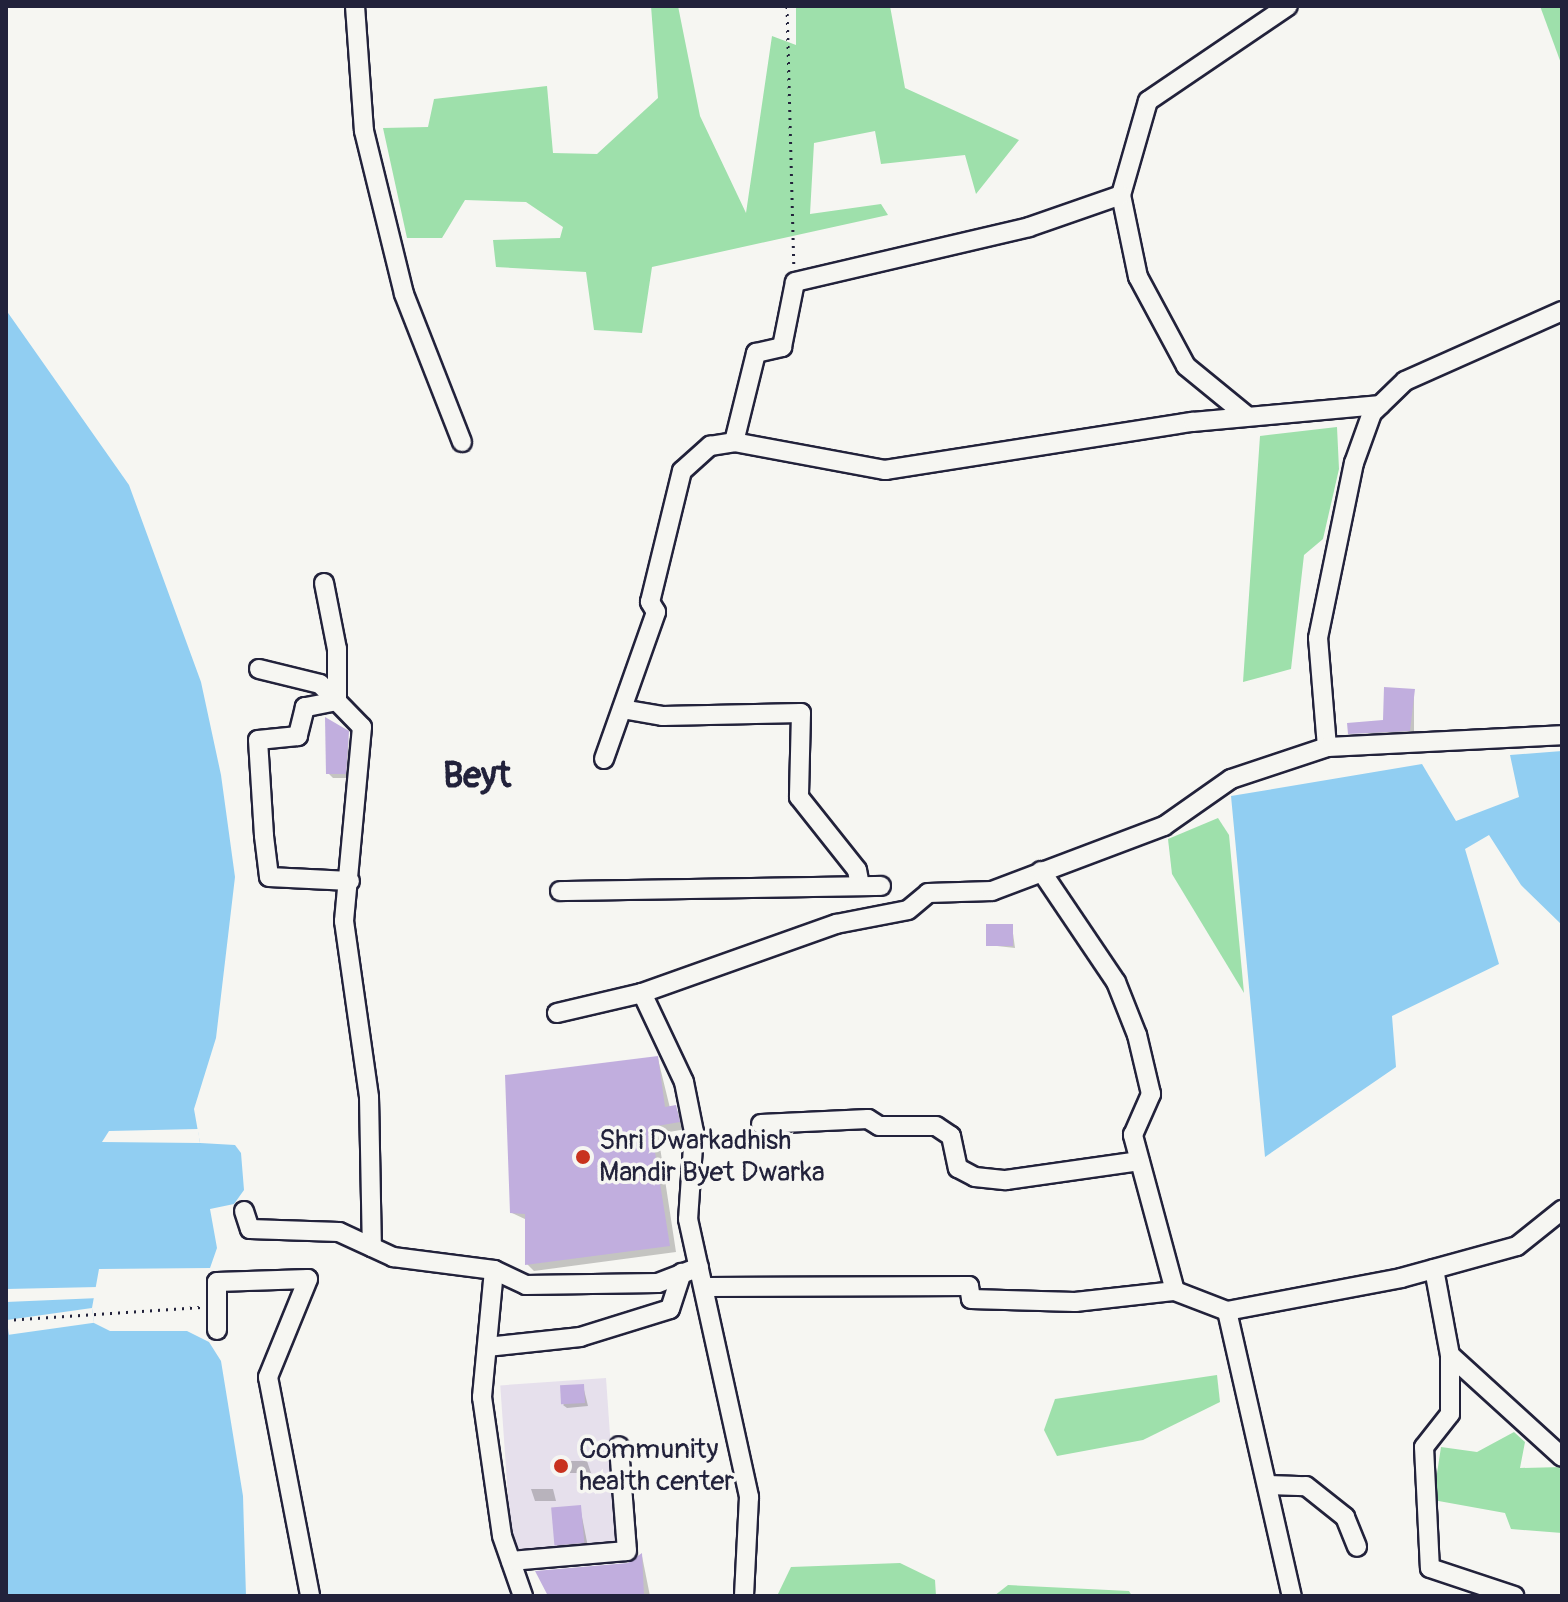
<!DOCTYPE html>
<html>
<head>
<meta charset="utf-8">
<style>
  body { margin:0 }
  #map { position:relative; width:1568px; height:1602px; overflow:hidden; background:#f6f6f2; font-family:Pangolin,sans-serif }
  div>[style] { position:absolute }
  .built>* { inset:0; background:#e6e0ec; transform-origin:0 0 }
  .green>* { inset:0; background:#9ee0ab }
  .water>* { inset:0; background:#91cef2 }
  .pier>* { inset:0; background:#f6f6f2; transform-origin:0 0 }
  .shadow>* { inset:0; background:#0003 }
  .building>* { inset:0; background:#c1aede; transform-origin:0 0 }
  .path>* { height:3px; margin-top:-1.5px; transform-origin:0; background:repeating-linear-gradient(90deg,#22223b 0 2px,transparent 0 8px) }
  .roads { filter:drop-shadow(2px 0 #22223b) drop-shadow(-2px 0 #22223b) drop-shadow(0 2px #22223b) drop-shadow(0 -2px #22223b) }
  .street>* { height:18px; margin:-9px; padding:0 9px; transform-origin:9px; border-radius:9px; background:#f6f6f2 }
  .dots>* { width:22px; height:22px; translate:-50% -50%; box-sizing:border-box; border:4px solid #f6f6f2; border-radius:50% }
  span { translate:-50% -50%; white-space:nowrap; text-align:center; line-height:1.15; -webkit-text-stroke:7px #f6f6f2; paint-order:stroke }
  .poi-label { font-size:28px; color:#22223b }
  .left { translate:0 -50%; text-align:left }
  .district-label { font-size:36px; color:#22223b; font-weight:700 }
  .frame { position:absolute; inset:0; border:8px solid #22223b; pointer-events:none }
</style>
</head>
<body>
<div id="map">
  <div class="built">
    <div style="left:606px;top:1378px;width:169px;height:106px;rotate:86deg"></div>
  </div>
  <div class="green">
    <div style="clip-path:polygon(651px 6px,678px 6px,700px 116px,746px 213px,772px 36px,796px 45px,796px 6px,890px 6px,905px 88px,1019px 140px,976px 194px,965px 155px,881px 164px,875px 131px,814px 143px,810px 214px,881px 204px,888px 215px,652px 267px,642px 333px,594px 330px,586px 272px,496px 267px,493px 240px,560px 238px,563px 227px,526px 202px,465px 200px,442px 238px,407px 238px,383px 128px,428px 127px,434px 99px,547px 86px,553px 153px,597px 154px,658px 98px)"></div>
    <div style="clip-path:polygon(1540px 6px,1562px 6px,1562px 66px)"></div>
    <div style="clip-path:polygon(1337px 427px,1339px 469px,1323px 539px,1304px 555px,1291px 669px,1243px 682px,1260px 436px)"></div>
    <div style="clip-path:polygon(1218px 818px,1229px 835px,1244px 993px,1172px 874px,1168px 839px)"></div>
    <div style="clip-path:polygon(1217px 1375px,1220px 1402px,1143px 1440px,1057px 1456px,1044px 1430px,1055px 1399px)"></div>
    <div style="clip-path:polygon(1514px 1432px,1525px 1442px,1520px 1468px,1562px 1467px,1562px 1533px,1511px 1529px,1505px 1513px,1433px 1500px,1441px 1447px,1477px 1452px)"></div>
    <div style="clip-path:polygon(900px 1563px,935px 1580px,936px 1596px,777px 1596px,791px 1567px)"></div>
    <div style="clip-path:polygon(1008px 1585px,1129px 1591px,1132px 1596px,994px 1596px)"></div>
  </div>
  <div class="water">
    <div style="clip-path:polygon(6px 310px,129px 485px,201px 682px,221px 775px,235px 877px,216px 1038px,194px 1109px,200px 1143px,235px 1145px,241px 1153px,244px 1190px,234px 1204px,210px 1209px,217px 1248px,210px 1268px,99px 1269px,92px 1308px,94px 1323px,110px 1331px,187px 1331px,209px 1342px,221px 1361px,243px 1496px,246px 1596px,6px 1596px)"></div>
    <div style="clip-path:polygon(1562px 751px,1562px 925px,1521px 885px,1489px 835px,1465px 849px,1499px 964px,1392px 1016px,1396px 1067px,1265px 1157px,1231px 796px,1422px 764px,1456px 821px,1519px 797px,1510px 755px)"></div>
  </div>
  <div class="pier">
    <div style="clip-path:polygon(198px 1129px,200px 1143px,102px 1142px,109px 1131px)"></div>
    <div style="clip-path:polygon(98px 1287px,99px 1298px,6px 1302px,6px 1289px)"></div>
    <div style="left:92px;top:1308px;width:15px;height:86px;rotate:82deg"></div>
  </div>
  <div class="shadow">
    <div style="clip-path:polygon(1414px 691px,1414px 735px,1350px 733px,1385px 722px)"></div>
    <div style="clip-path:polygon(348px 733px,350px 778px,333px 778px,328px 773px)"></div>
    <div style="clip-path:polygon(1012px 926px,1015px 948px,988px 945px)"></div>
    <div style="clip-path:polygon(658px 1059px,670px 1108px,683px 1114px,686px 1129px,658px 1134px,676px 1252px,534px 1271px,527px 1264px,527px 1220px,512px 1213px)"></div>
    <div style="clip-path:polygon(583px 1386px,588px 1406px,567px 1408px,563px 1405px)"></div>
    <div style="clip-path:polygon(566px 1461px,587px 1461px,591px 1473px,570px 1473px)"></div>
    <div style="clip-path:polygon(531px 1489px,553px 1489px,556px 1501px,535px 1501px)"></div>
    <div style="clip-path:polygon(580px 1507px,588px 1547px,561px 1550px,556px 1544px)"></div>
    <div style="clip-path:polygon(642px 1556px,650px 1596px,551px 1596px,629px 1565px)"></div>
  </div>
  <div class="building">
    <div style="clip-path:polygon(1384px 687px,1415px 689px,1410px 731px,1348px 734px,1347px 723px,1383px 720px)"></div>
    <div style="clip-path:polygon(325px 717px,349px 731px,346px 774px,326px 774px)"></div>
    <div style="left:1013px;top:924px;width:22px;height:27px;rotate:90deg"></div>
    <div style="clip-path:polygon(658px 1056px,665px 1107px,676px 1105px,680px 1122px,651px 1127px,670px 1246px,525px 1265px,525px 1214px,510px 1213px,505px 1075px)"></div>
    <div style="left:584px;top:1384px;width:19px;height:24px;rotate:87deg"></div>
    <div style="left:581px;top:1505px;width:38px;height:30px;rotate:85deg"></div>
    <div style="clip-path:polygon(642px 1553px,644px 1596px,548px 1596px,535px 1571px,628px 1563px)"></div>
  </div>
  <div class="path">
    <div style="left:787px;top:6px;width:260px;rotate:88.5deg"></div>
    <div style="left:6px;top:1320px;width:196px;rotate:-3.8deg"></div>
  </div>
  <div class="roads">
    <div class="street">
      <div style="left:355px;top:6px;width:125px;rotate:85.9deg"></div>
      <div style="left:364px;top:131px;width:168px;rotate:76.2deg"></div>
      <div style="left:404px;top:294px;width:159px;rotate:68.6deg"></div>
      <div style="left:1247px;top:416px;width:79px;rotate:-140.7deg"></div>
      <div style="left:1186px;top:366px;width:101px;rotate:-118.3deg"></div>
      <div style="left:1138px;top:277px;width:84px;rotate:-101.7deg"></div>
      <div style="left:1121px;top:195px;width:98px;rotate:-74deg"></div>
      <div style="left:1148px;top:101px;width:169px;rotate:-34.2deg"></div>
      <div style="left:734px;top:442px;width:92px;rotate:-76.1deg"></div>
      <div style="left:756px;top:353px;width:27px;rotate:-13deg"></div>
      <div style="left:782px;top:347px;width:66px;rotate:-78.7deg"></div>
      <div style="left:795px;top:282px;width:240px;rotate:-13.2deg"></div>
      <div style="left:1029px;top:227px;width:97px;rotate:-19.2deg"></div>
      <div style="left:324px;top:583px;width:67px;rotate:78.9deg"></div>
      <div style="left:337px;top:649px;width:52px;rotate:90deg"></div>
      <div style="left:337px;top:701px;width:33px;rotate:169deg"></div>
      <div style="left:305px;top:707px;width:30px;rotate:104deg"></div>
      <div style="left:298px;top:736px;width:40px;rotate:174.3deg"></div>
      <div style="left:258px;top:740px;width:96px;rotate:86.4deg"></div>
      <div style="left:264px;top:836px;width:41px;rotate:83deg"></div>
      <div style="left:269px;top:877px;width:81px;rotate:2.8deg"></div>
      <div style="left:259px;top:669px;width:63px;rotate:13.8deg"></div>
      <div style="left:320px;top:684px;width:60px;rotate:45.7deg"></div>
      <div style="left:362px;top:727px;width:195px;rotate:95.3deg"></div>
      <div style="left:344px;top:921px;width:178px;rotate:81.9deg"></div>
      <div style="left:369px;top:1097px;width:150px;rotate:88.9deg"></div>
      <div style="left:622px;top:709px;width:42px;rotate:9.7deg"></div>
      <div style="left:663px;top:716px;width:138px;rotate:-1.2deg"></div>
      <div style="left:801px;top:713px;width:84px;rotate:91.4deg"></div>
      <div style="left:799px;top:797px;width:93px;rotate:51.5deg"></div>
      <div style="left:857px;top:870px;width:16px;rotate:79deg"></div>
      <div style="left:1327px;top:747px;width:109px;rotate:-94.7deg"></div>
      <div style="left:1318px;top:638px;width:179px;rotate:-78.4deg"></div>
      <div style="left:1354px;top:463px;width:53px;rotate:-70.2deg"></div>
      <div style="left:1372px;top:413px;width:46px;rotate:-44.1deg"></div>
      <div style="left:1405px;top:381px;width:172px;rotate:-24deg"></div>
      <div style="left:604px;top:759px;width:156px;rotate:-70.5deg"></div>
      <div style="left:656px;top:612px;width:12px;rotate:-121deg"></div>
      <div style="left:650px;top:602px;width:135px;rotate:-76.3deg"></div>
      <div style="left:682px;top:471px;width:38px;rotate:-42deg"></div>
      <div style="left:710px;top:446px;width:24px;rotate:-9deg"></div>
      <div style="left:734px;top:442px;width:154px;rotate:10.5deg"></div>
      <div style="left:885px;top:470px;width:312px;rotate:-8.9deg"></div>
      <div style="left:1193px;top:422px;width:188px;rotate:-5.2deg"></div>
      <div style="left:560px;top:891px;width:321px;rotate:-0.9deg"></div>
      <div style="left:642px;top:993px;width:98px;rotate:64.7deg"></div>
      <div style="left:684px;top:1082px;width:51px;rotate:78.7deg"></div>
      <div style="left:694px;top:1132px;width:87px;rotate:93.9deg"></div>
      <div style="left:688px;top:1219px;width:285px;rotate:77.6deg"></div>
      <div style="left:749px;top:1497px;width:99px;rotate:92.9deg"></div>
      <div style="left:557px;top:1013px;width:87px;rotate:-13.2deg"></div>
      <div style="left:642px;top:993px;width:206px;rotate:-19.6deg"></div>
      <div style="left:836px;top:924px;width:73px;rotate:-11deg"></div>
      <div style="left:908px;top:910px;width:26px;rotate:-40deg"></div>
      <div style="left:928px;top:893px;width:64px;rotate:-1.8deg"></div>
      <div style="left:992px;top:891px;width:184px;rotate:-20.7deg"></div>
      <div style="left:1164px;top:826px;width:82px;rotate:-35deg"></div>
      <div style="left:1231px;top:779px;width:101px;rotate:-18.4deg"></div>
      <div style="left:1327px;top:747px;width:235px;rotate:-2.9deg"></div>
      <div style="left:761px;top:1124px;width:107px;rotate:-2.7deg"></div>
      <div style="left:868px;top:1119px;width:13px;rotate:32deg"></div>
      <div style="left:879px;top:1126px;width:57px"></div>
      <div style="left:936px;top:1126px;width:18px;rotate:34deg"></div>
      <div style="left:951px;top:1136px;width:33px;rotate:78deg"></div>
      <div style="left:958px;top:1168px;width:19px;rotate:28deg"></div>
      <div style="left:975px;top:1177px;width:31px;rotate:6deg"></div>
      <div style="left:1006px;top:1180px;width:135px;rotate:-8.1deg"></div>
      <div style="left:244px;top:1211px;width:19px;rotate:72deg"></div>
      <div style="left:250px;top:1229px;width:89px;rotate:1.9deg"></div>
      <div style="left:339px;top:1232px;width:60px;rotate:24.8deg"></div>
      <div style="left:393px;top:1257px;width:102px;rotate:7.3deg"></div>
      <div style="left:494px;top:1270px;width:35px;rotate:25deg"></div>
      <div style="left:526px;top:1285px;width:132px;rotate:-0.9deg"></div>
      <div style="left:658px;top:1283px;width:44px;rotate:-21.3deg"></div>
      <div style="left:1434px;top:1269px;width:87px;rotate:79.5deg"></div>
      <div style="left:1450px;top:1355px;width:151px;rotate:42.3deg"></div>
      <div style="left:494px;top:1270px;width:128px;rotate:95.4deg"></div>
      <div style="left:482px;top:1397px;width:140px;rotate:81.8deg"></div>
      <div style="left:502px;top:1536px;width:64px;rotate:70.7deg"></div>
      <div style="left:706px;top:1287px;width:263px;rotate:-0.2deg"></div>
      <div style="left:969px;top:1286px;width:13px;rotate:81deg"></div>
      <div style="left:971px;top:1299px;width:104px;rotate:1.7deg"></div>
      <div style="left:1075px;top:1302px;width:101px;rotate:-6.3deg"></div>
      <div style="left:1175px;top:1291px;width:162px;rotate:-105.1deg"></div>
      <div style="left:1133px;top:1135px;width:45px;rotate:-66.3deg"></div>
      <div style="left:1151px;top:1094px;width:61px;rotate:-103.3deg"></div>
      <div style="left:1137px;top:1035px;width:57px;rotate:-111.6deg"></div>
      <div style="left:1116px;top:982px;width:134px;rotate:-124deg"></div>
      <div style="left:1175px;top:1291px;width:56px;rotate:21deg"></div>
      <div style="left:1227px;top:1311px;width:177px;rotate:-10.7deg"></div>
      <div style="left:1401px;top:1278px;width:120px;rotate:-15.4deg"></div>
      <div style="left:1517px;top:1246px;width:58px;rotate:-38.7deg"></div>
      <div style="left:1227px;top:1311px;width:292px;rotate:77.2deg"></div>
      <div style="left:217px;top:1330px;width:48px;rotate:-90deg"></div>
      <div style="left:217px;top:1282px;width:91px;rotate:-1.9deg"></div>
      <div style="left:308px;top:1279px;width:106px;rotate:112.2deg"></div>
      <div style="left:268px;top:1377px;width:223px;rotate:79.1deg"></div>
      <div style="left:487px;top:1347px;width:94px;rotate:-6.1deg"></div>
      <div style="left:580px;top:1337px;width:94px;rotate:-17.3deg"></div>
      <div style="left:670px;top:1309px;width:38px;rotate:-72deg"></div>
      <div style="left:1450px;top:1355px;width:59px;rotate:90deg"></div>
      <div style="left:1450px;top:1414px;width:42px;rotate:128.2deg"></div>
      <div style="left:1424px;top:1447px;width:121px;rotate:87.2deg"></div>
      <div style="left:1430px;top:1568px;width:89px;rotate:18.4deg"></div>
      <div style="left:1268px;top:1485px;width:38px;rotate:2deg"></div>
      <div style="left:1306px;top:1486px;width:50px;rotate:38.5deg"></div>
      <div style="left:1345px;top:1517px;width:32px;rotate:68deg"></div>
      <div style="left:511px;top:1561px;width:116px;rotate:-4.9deg"></div>
      <div style="left:627px;top:1551px;width:105px;rotate:-94.4deg"></div>
    </div>
  </div>
  <div class="dots">
    <div style="left:583px;top:1157px;background:#c8321e"></div>
    <div style="left:561px;top:1466px;background:#c8321e"></div>
  </div>
  <div class="poi-label">
    <span class="left" style="left:599px;top:1157px">Shri Dwarkadhish<br>Mandir Byet Dwarka</span>
    <span class="left" style="left:579px;top:1466px">Community<br>health center</span>
  </div>
  <div class="district-label">
    <span style="left:477px;top:776px">Beyt</span>
  </div>
  <div class="frame"></div>
</div>
</body>
</html>
